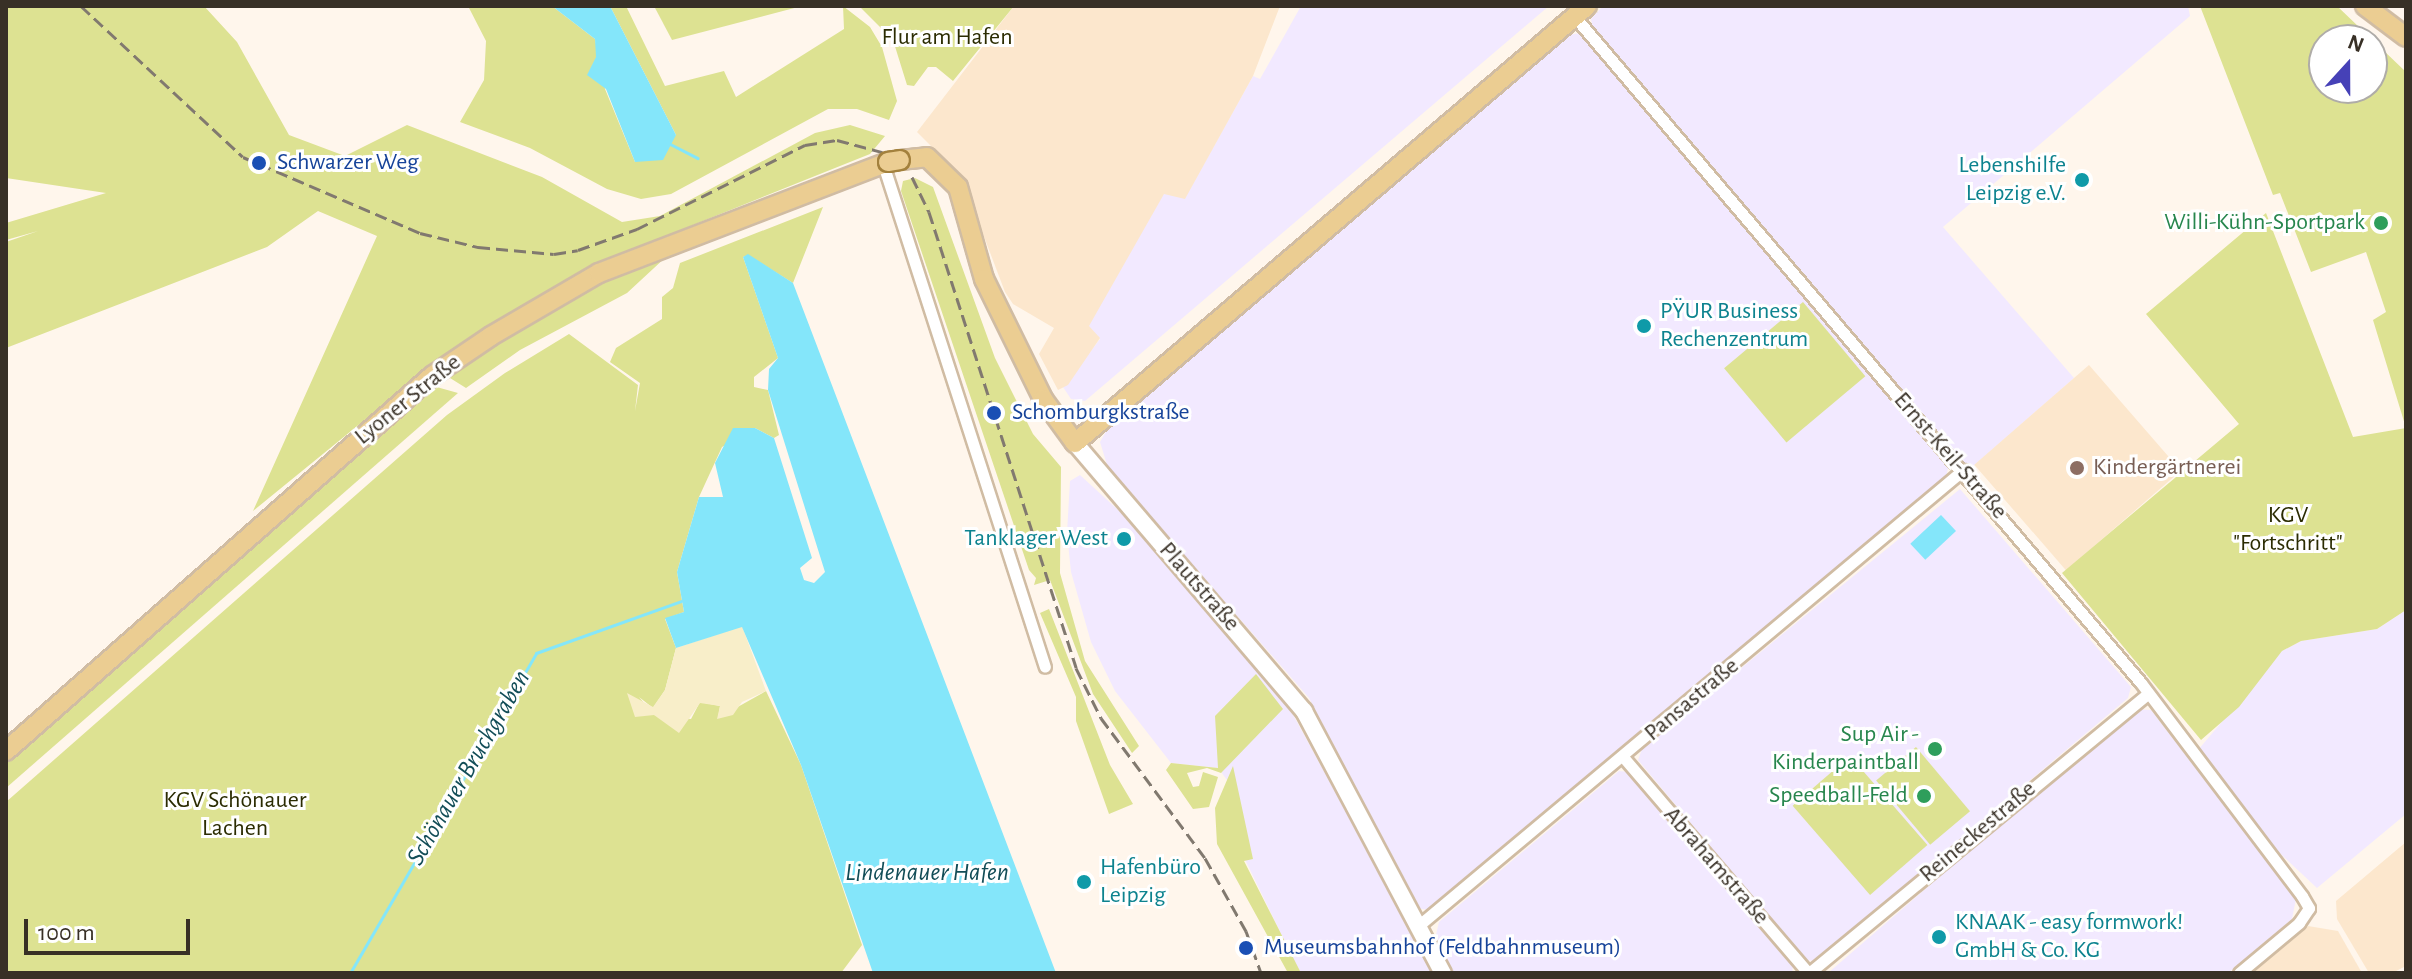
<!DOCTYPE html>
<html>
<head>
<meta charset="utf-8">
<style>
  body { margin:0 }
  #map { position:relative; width:2412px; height:979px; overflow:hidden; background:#fff6ec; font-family:"Alegreya Sans",sans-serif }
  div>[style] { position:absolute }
  .commercial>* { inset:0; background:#f2e9ff }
  .built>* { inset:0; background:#fce7cd; transform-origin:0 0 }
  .green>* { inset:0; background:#dde292; transform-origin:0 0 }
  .sand>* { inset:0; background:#f8eec9 }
  .water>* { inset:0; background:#84e6fa; transform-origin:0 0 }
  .stream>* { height:3px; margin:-1.5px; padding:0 1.5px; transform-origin:1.5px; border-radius:1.5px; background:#84e6fa }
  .roads { filter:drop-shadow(2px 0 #d0bca3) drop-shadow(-2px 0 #d0bca3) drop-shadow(0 2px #d0bca3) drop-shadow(0 -2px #d0bca3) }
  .minor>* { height:11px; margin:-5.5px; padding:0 5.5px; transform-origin:5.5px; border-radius:5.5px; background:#fff }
  .secondary>* { height:16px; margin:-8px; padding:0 8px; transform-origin:8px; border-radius:8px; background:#fff }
  .primary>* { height:18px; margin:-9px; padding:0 9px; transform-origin:9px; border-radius:9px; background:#ebcd92 }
  .rail>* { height:3px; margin-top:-1.5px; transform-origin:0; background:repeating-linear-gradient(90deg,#81796f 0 12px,transparent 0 18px) }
  .bridges { filter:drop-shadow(2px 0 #a3813d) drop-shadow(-2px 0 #a3813d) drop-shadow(0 2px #a3813d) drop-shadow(0 -2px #a3813d) }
  .primary-bridge>* { height:18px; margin:-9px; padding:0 9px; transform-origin:9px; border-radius:9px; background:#ebcd92 }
  .dots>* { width:22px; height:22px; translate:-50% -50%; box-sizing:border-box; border:4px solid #fff; border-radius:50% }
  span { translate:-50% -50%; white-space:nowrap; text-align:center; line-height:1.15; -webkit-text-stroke:6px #fff; paint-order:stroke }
  .park-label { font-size:24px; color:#2b2c02 }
  .transit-label { font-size:24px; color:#164399 }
  .left { translate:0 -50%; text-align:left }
  .culture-label { font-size:24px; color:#0d838f }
  .right { translate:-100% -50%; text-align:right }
  .leisure-label { font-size:24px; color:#27864d }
  .street-label { font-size:24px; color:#383026 }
  .education-label { font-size:24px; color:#785e54 }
  .water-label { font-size:26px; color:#124d57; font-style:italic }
  .frame { position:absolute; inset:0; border:8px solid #383026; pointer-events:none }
  .north { position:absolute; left:2308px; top:24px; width:80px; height:80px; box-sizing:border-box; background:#fff; border:2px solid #afaca8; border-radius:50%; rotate:21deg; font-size:22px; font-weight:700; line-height:32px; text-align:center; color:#383026 }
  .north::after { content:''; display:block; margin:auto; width:28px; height:36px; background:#4641b7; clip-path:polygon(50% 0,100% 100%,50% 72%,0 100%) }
  .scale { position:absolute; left:24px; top:919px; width:166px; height:36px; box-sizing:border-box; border:4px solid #383026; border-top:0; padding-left:10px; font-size:24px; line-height:28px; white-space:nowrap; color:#383026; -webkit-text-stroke:6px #fff; paint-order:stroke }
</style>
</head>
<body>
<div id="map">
  <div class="commercial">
    <div style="clip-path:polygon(1301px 6px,1549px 6px,1085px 401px,1071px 399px,1063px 387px,1100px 339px,1088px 326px,1164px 193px,1185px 198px,1253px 76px,1260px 79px)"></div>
    <div style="clip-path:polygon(1603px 6px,2188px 6px,2190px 16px,1943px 227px,2074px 378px,1971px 468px,1946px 446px,1593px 29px,1591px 19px)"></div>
    <div style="clip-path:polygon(1580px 33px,1949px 464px,1946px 477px,1433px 911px,1417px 908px,1309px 698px,1108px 468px,1100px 442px,1108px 428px,1569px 35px)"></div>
    <div style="clip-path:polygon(1080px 475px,1141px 531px,1278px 687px,1434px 973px,1300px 973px,1238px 845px,1227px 780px,1218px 768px,1171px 763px,1115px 691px,1091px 642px,1071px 572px,1067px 533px,1070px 481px)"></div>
    <div style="clip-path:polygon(1960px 489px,2131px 687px,2128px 698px,1815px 961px,1805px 960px,1638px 760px,1642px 749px)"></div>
    <div style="clip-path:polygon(2406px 610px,2406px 814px,2317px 888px,2269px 843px,2198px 750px,2282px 651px,2301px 641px,2377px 629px)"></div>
    <div style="clip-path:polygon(2134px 709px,2151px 710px,2296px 899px,2292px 919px,2228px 973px,1828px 973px)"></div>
    <div style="clip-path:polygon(1619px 771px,1628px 772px,1793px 966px,1792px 973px,1452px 973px,1435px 939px,1439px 922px)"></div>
  </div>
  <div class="built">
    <div style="clip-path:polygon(1014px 6px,1280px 6px,1253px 76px,1185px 199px,1164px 194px,1089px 326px,1100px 338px,1068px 385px,1058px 390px,1039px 354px,1054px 328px,1013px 304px,1005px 292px,961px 176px,917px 132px)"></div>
    <div style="left:2089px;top:365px;width:140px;height:152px;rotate:49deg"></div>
    <div style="clip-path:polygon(2406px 842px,2406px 966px,2392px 973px,2369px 973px,2337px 919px,2336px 901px)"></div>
    <div style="clip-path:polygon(2308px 926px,2338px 931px,2362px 973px,2252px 973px)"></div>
  </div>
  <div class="green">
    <div style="clip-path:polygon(6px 6px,204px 6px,237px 42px,289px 135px,345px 156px,407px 125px,542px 177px,622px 222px,660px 216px,815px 133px,850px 125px,885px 136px,870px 154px,606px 260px,448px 352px,253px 511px,377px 236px,318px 211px,267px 247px,6px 348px,6px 242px,38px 231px,6px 240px,6px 223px,106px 193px,6px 178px)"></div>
    <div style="clip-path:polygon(468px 6px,552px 6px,595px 39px,605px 89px,635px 162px,676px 135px,610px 6px,626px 6px,665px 86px,724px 71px,736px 97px,844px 29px,843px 6px,870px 27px,882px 47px,897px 101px,889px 120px,857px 109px,828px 109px,671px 194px,641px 199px,607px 189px,530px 148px,460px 122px,484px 80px,486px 41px)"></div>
    <div style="clip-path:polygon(654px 6px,802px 6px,672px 40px)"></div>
    <div style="clip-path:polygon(859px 6px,1014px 6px,953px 81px,936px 67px,928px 67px,914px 86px,907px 85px,893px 40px)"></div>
    <div style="clip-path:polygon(evenodd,2200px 6px,2337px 6px,2406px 72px,2406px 610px,2377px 629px,2301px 641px,2282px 651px,2239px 707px,2201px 740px,2062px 573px,2239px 424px,2146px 314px,2266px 213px,2353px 437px,2406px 428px,2373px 320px,2386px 312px,2366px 252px,2311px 272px,2280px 193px,2273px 195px,2200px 6px,2324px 40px,2372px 40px,2372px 88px,2324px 88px,2324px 40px)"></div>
    <div style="clip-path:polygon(915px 178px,933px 187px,995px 358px,1033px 434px,1061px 467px,1060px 573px,1085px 661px,1139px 746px,1132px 753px,1093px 694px,1050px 580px,1034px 585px,1036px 578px,1029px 570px,901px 191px,903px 181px)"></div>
    <div style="clip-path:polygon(823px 207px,793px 283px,748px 255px,743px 257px,778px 358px,754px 377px,754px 387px,768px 390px,779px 435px,774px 438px,755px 428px,722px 447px,699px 497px,677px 572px,684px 612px,665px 619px,676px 648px,665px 690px,653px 708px,639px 697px,654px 715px,691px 719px,700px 702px,720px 706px,718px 718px,766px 691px,801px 765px,862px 945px,841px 973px,6px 973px,6px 802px,447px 415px,505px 373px,569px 334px,638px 385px,635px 411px,640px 383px,610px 362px,616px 348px,662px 319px,662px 297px,673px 288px,680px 263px)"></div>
    <div style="clip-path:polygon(667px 256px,627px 293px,520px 350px,466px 388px,450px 378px,479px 352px,595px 285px)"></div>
    <div style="left:1803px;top:302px;width:97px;height:103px;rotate:50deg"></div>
    <div style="clip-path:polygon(433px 386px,458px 393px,6px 788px,6px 762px)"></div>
    <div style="clip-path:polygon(1049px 609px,1110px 765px,1133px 804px,1109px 814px,1076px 721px,1076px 697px,1040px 613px)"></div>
    <div style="clip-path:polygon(1256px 674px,1283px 709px,1221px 773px,1207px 768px,1187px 773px,1193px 787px,1199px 786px,1203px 772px,1218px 777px,1209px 807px,1193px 809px,1166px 770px,1171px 763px,1218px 768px,1215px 716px)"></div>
    <div style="left:1916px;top:747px;width:84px;height:52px;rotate:50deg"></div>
    <div style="left:1850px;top:756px;width:118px;height:76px;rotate:49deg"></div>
    <div style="clip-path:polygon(1233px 766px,1253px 859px,1244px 861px,1301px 973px,1288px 973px,1217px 844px,1215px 808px)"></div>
  </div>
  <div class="sand">
    <div style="clip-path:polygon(742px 626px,766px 691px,742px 702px,733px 715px,717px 719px,720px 706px,700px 703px,679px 733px,654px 715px,635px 717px,627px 693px,653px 707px,665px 690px,676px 648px)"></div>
  </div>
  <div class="water">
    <div style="clip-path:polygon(552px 6px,610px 6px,676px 135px,663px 160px,635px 162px,606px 89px,587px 75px,596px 57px,595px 39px)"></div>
    <div style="clip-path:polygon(748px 254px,793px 283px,1056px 973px,873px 973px,801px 765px,742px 627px,676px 648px,665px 618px,684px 612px,677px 572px,699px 497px,723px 497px,715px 463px,733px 428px,755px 428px,774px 438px,812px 558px,800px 568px,804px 580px,814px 583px,825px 572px,768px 390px,769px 369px,778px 358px,743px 257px)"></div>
    <div style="left:1941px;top:515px;width:22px;height:42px;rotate:47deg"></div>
  </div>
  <div class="stream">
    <div style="left:670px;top:144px;width:31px;rotate:27deg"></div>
    <div style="left:350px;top:973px;width:370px;rotate:-59.8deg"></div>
    <div style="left:536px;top:653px;width:154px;rotate:-19.7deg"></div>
  </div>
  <div class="roads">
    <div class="minor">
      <div style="left:1575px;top:17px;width:874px;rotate:49.64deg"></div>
      <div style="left:2141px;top:683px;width:267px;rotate:52.9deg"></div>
      <div style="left:2302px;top:896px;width:14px;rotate:60deg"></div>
      <div style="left:2309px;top:908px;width:18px;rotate:124deg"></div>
      <div style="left:2299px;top:923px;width:78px;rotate:140.2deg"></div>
      <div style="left:883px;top:164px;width:528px;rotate:72.15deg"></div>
      <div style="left:1624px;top:758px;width:283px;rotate:49.4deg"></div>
      <div style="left:1418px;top:926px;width:711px;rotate:-39.92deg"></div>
      <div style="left:1809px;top:973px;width:439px;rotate:-39.5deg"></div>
    </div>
    <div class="secondary">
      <div style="left:1075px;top:443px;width:353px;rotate:49.5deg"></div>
      <div style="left:1304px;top:711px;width:297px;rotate:62.1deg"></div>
    </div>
    <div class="primary">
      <div style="left:2365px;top:6px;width:51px;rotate:37.1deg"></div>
      <div style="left:900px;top:160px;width:27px;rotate:-6deg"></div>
      <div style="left:927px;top:157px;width:43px;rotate:44.1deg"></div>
      <div style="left:958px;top:187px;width:96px;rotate:74.2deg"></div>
      <div style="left:984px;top:279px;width:134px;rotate:63.8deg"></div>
      <div style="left:1043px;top:399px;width:54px;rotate:54deg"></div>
      <div style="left:1075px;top:443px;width:673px;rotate:-40.48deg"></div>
      <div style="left:6px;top:751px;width:568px;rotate:-41.36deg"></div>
      <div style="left:432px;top:376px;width:71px;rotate:-34.1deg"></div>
      <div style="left:491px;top:336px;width:125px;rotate:-30.3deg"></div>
      <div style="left:599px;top:273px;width:310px;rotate:-21deg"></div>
    </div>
  </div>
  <div class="rail">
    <div style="left:81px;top:6px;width:221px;rotate:43deg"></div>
    <div style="left:243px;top:157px;width:193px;rotate:23.2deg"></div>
    <div style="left:420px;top:233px;width:60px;rotate:13.6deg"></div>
    <div style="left:478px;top:247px;width:76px;rotate:5.3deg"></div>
    <div style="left:554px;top:254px;width:24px;rotate:-9deg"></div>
    <div style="left:578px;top:250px;width:63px;rotate:-19.6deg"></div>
    <div style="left:637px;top:229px;width:188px;rotate:-26.6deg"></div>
    <div style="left:805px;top:145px;width:32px;rotate:-9deg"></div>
    <div style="left:837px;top:140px;width:47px;rotate:14.9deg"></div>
    <div style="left:912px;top:177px;width:39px;rotate:64deg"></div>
    <div style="left:929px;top:212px;width:479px;rotate:72.1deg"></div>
    <div style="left:1076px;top:668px;width:56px;rotate:63.4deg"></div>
    <div style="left:1101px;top:718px;width:174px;rotate:53.4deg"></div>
    <div style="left:1205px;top:858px;width:84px;rotate:60.7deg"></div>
    <div style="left:1246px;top:931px;width:45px;rotate:70.3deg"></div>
  </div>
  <div class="bridges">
    <div class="primary-bridge">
      <div style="left:888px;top:162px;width:12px;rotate:-9deg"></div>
    </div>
  </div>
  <div class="dots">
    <div style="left:259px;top:163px;background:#1a4fb4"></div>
    <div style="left:2082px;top:180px;background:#0f9aa8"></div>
    <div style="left:2381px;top:223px;background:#2e9e5b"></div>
    <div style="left:1644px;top:326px;background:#0f9aa8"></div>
    <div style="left:994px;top:413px;background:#1a4fb4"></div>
    <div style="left:2077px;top:468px;background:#8d6e63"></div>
    <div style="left:1124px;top:539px;background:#0f9aa8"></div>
    <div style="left:1935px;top:749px;background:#2e9e5b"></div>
    <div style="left:1924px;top:796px;background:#2e9e5b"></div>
    <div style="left:1084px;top:882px;background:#0f9aa8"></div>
    <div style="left:1939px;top:937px;background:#0f9aa8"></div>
    <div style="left:1246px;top:948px;background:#1a4fb4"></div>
  </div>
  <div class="park-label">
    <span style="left:947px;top:38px">Flur am Hafen</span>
    <span style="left:2288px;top:530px">KGV<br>"Fortschritt"</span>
    <span style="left:235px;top:815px">KGV Schönauer<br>Lachen</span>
  </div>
  <div class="transit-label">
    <span class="left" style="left:277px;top:163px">Schwarzer Weg</span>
    <span class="left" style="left:1012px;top:413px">Schomburgkstraße</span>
    <span class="left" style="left:1264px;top:948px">Museumsbahnhof (Feldbahnmuseum)</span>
  </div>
  <div class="culture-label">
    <span class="right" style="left:2066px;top:180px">Lebenshilfe<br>Leipzig e.V.</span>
    <span class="left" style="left:1660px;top:326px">PŸUR Business<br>Rechenzentrum</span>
    <span class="right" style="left:1108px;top:539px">Tanklager West</span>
    <span class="left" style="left:1100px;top:882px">Hafenbüro<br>Leipzig</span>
    <span class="left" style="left:1955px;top:937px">KNAAK - easy formwork!<br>GmbH &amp; Co. KG</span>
  </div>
  <div class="leisure-label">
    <span class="right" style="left:2365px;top:223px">Willi-Kühn-Sportpark</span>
    <span class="right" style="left:1919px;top:749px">Sup Air -<br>Kinderpaintball</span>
    <span class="right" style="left:1908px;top:796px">Speedball-Feld</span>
  </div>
  <div class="street-label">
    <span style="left:408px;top:400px;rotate:-39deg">Lyoner Straße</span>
    <span style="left:1950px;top:456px;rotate:49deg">Ernst-Keil-Straße</span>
    <span style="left:1199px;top:587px;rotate:49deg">Plautstraße</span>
    <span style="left:1692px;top:700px;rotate:-40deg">Pansastraße</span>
    <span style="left:1978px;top:832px;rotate:-40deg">Reineckestraße</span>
    <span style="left:1716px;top:866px;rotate:49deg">Abrahamstraße</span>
  </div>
  <div class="education-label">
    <span class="left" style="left:2093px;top:468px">Kindergärtnerei</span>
  </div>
  <div class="water-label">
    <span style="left:469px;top:768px;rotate:-60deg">Schönauer Bruchgraben</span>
    <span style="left:927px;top:873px">Lindenauer Hafen</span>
  </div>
  <div class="frame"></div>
  <div class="north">N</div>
  <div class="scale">100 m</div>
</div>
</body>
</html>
